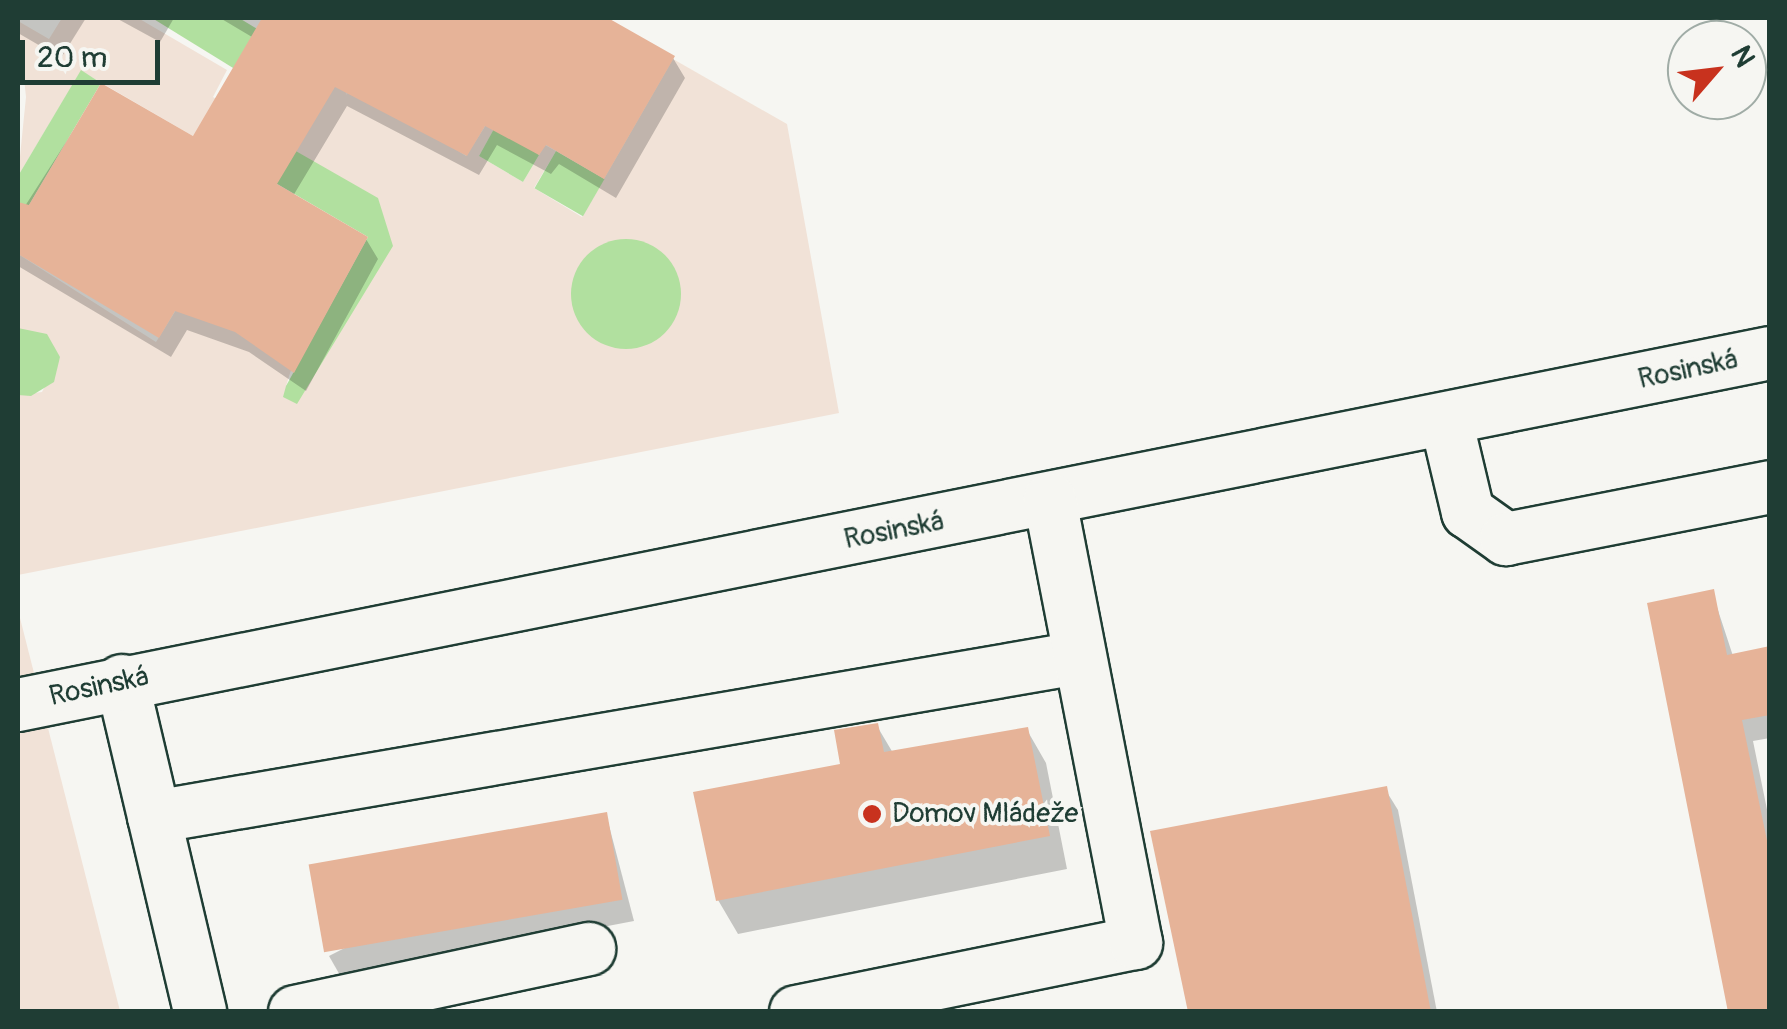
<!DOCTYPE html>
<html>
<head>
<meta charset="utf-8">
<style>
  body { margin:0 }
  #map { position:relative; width:1787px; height:1029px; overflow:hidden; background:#f6f6f2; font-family:Pangolin,sans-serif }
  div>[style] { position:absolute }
  .built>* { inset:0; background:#f1e2d7 }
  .green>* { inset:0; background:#b1e09f; transform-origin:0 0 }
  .round { border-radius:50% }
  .shadow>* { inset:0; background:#0003 }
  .building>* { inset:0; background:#e6b398; transform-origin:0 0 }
  .roads { filter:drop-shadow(2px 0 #1f3d34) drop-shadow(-2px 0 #1f3d34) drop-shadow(0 2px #1f3d34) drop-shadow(0 -2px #1f3d34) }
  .minor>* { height:52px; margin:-26px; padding:0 26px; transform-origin:26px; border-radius:26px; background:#f6f6f2 }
  .dots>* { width:28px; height:28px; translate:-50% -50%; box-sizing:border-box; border:5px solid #f6f6f2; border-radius:50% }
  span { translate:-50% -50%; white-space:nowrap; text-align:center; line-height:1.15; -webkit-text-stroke:8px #f6f6f2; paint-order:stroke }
  .street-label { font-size:28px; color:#1f3d34 }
  .poi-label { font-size:28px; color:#1f3d34 }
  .left { translate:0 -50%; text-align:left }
  .frame { position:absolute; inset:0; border:20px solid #1f3d34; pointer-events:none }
  .north { position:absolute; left:1667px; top:20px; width:100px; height:100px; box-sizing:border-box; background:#f6f6f2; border:2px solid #a0aca6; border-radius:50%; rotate:62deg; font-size:28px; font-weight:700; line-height:40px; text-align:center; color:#1f3d34 }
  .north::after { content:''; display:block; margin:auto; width:35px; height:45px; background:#c8321e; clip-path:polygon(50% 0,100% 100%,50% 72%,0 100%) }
  .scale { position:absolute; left:20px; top:40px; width:140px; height:45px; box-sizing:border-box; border:5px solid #1f3d34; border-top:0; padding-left:12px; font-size:30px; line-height:35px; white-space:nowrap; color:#1f3d34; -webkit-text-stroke:8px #f6f6f2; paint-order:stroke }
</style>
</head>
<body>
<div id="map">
  <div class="built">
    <div style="clip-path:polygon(62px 18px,138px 18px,227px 70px,213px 97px,233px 110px,212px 147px,81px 71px,18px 176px,26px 97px,18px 21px,49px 39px)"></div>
    <div style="clip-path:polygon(673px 59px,787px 124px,839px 413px,18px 575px,18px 395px,42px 392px,60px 357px,18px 328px,18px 254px,156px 342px,183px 299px,292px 367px,286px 386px,392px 246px,273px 138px,316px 63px,350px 83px,346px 95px,354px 85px,466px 156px,493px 114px,500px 118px,479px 156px,523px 182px,545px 145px,556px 151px,534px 188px,582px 217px)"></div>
    <div style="clip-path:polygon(20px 618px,120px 1011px,18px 1011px)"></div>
  </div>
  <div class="green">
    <div style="clip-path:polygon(152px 18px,239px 18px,274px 39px,251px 79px)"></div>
    <div style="clip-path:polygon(81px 70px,101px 83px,29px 205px,18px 210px,18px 176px)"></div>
    <div style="clip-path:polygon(500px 118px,539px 155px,523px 182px,479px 156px)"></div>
    <div style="clip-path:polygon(273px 138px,378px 198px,393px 246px,297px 404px,283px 397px,286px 386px,368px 237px,255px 171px)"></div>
    <div style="left:556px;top:151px;width:56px;height:43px;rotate:30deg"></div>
    <div class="round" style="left:571px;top:239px;width:110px;height:110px"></div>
    <div style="clip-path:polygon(18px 328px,47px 334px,60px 357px,54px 382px,31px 396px,18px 395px)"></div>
  </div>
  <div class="shadow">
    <div style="clip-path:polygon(18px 18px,86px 18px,61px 58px,18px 33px)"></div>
    <div style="clip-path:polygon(116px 18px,174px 18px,160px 42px)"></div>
    <div style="clip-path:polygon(220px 18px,607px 18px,673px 58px,685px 78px,616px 198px,559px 164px,551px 174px,497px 145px,479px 175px,347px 106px,293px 196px,366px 239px,378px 259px,306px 391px,249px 352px,187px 330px,171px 357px,18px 266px,18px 217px,102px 86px,194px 140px,252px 37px)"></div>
    <div style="clip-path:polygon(1712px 592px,1733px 656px,1770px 649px,1770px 738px,1753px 741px,1770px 824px,1770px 1012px)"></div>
    <div style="clip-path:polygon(877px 726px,893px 753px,1027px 730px,1046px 763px,1067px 869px,738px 934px,718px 900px)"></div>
    <div style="clip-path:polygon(1385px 789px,1398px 810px,1437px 1012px,1190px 1012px)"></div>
    <div style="clip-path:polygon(606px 814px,634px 921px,341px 977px,329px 956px)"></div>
  </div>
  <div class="building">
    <div style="clip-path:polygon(262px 18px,608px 18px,675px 56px,604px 179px,546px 145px,539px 155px,485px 126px,467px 156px,335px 87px,277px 184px,368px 237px,294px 373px,235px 332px,175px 311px,159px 338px,18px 254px,18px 202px,29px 205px,101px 83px,193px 136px)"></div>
    <div style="clip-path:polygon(1714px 589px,1727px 655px,1770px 646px,1770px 715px,1742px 720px,1770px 855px,1770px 1012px,1728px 1012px,1647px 603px)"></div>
    <div style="clip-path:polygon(878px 723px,884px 752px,1028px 727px,1050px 836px,716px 901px,693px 792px,840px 764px,834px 730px)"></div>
    <div style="clip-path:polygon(1387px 786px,1431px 1012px,1188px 1012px,1150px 831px)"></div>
    <div style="left:607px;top:812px;width:89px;height:303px;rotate:80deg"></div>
  </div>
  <div class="roads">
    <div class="minor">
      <div style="left:1446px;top:420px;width:95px;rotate:76.6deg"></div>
      <div style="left:1468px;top:512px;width:47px;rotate:35.4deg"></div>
      <div style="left:1506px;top:539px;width:269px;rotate:-11.1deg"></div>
      <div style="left:122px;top:681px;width:340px;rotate:76.7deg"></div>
      <div style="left:18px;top:705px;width:1787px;rotate:-11.36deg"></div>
      <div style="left:154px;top:817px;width:938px;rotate:-9.76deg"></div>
      <div style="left:295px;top:1012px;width:301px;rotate:-12.1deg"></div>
      <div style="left:796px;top:1012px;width:347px;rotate:-11.5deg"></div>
      <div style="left:1136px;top:943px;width:452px;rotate:-101deg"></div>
    </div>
  </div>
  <div class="dots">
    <div style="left:872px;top:814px;background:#c8321e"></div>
  </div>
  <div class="street-label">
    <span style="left:1688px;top:370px;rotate:-12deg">Rosinská</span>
    <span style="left:894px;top:531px;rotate:-11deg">Rosinská</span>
    <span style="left:99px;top:687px;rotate:-12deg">Rosinská</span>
  </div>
  <div class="poi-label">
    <span class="left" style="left:892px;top:814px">Domov Mládeže</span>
  </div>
  <div class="frame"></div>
  <div class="north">N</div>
  <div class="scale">20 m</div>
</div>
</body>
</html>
